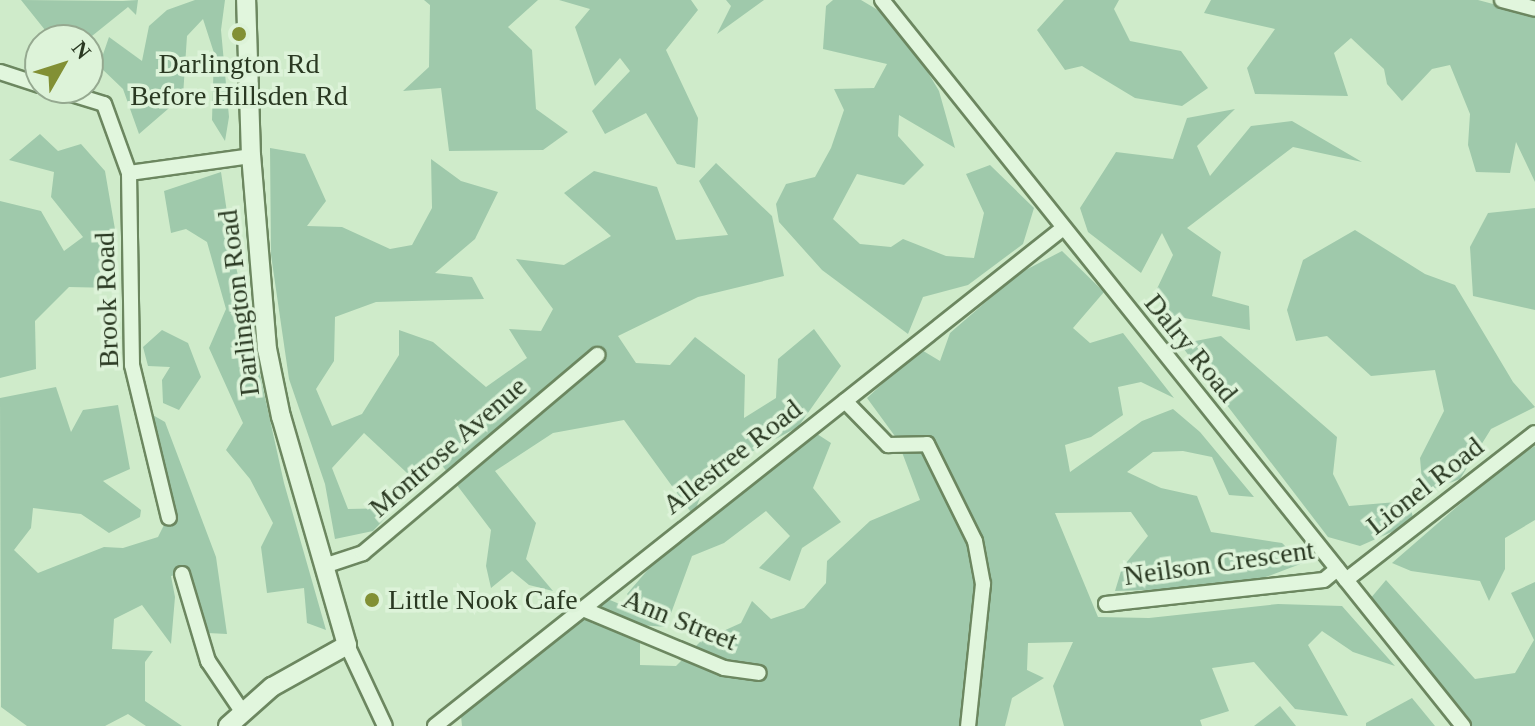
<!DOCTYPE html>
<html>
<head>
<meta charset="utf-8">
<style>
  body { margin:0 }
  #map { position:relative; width:1535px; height:726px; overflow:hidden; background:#cfebca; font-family:"Times New Roman",serif }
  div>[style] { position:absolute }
  .green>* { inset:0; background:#9fc9ab }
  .roads { filter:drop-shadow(2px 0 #6c8760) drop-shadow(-2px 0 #6c8760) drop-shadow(0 2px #6c8760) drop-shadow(0 -2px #6c8760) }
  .street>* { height:14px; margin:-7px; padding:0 7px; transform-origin:7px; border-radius:7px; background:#e1f6dd }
  .secondary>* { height:18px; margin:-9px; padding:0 9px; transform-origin:9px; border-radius:9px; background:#e1f6dd }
  .dots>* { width:22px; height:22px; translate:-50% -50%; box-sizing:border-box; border:4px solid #ddf3d9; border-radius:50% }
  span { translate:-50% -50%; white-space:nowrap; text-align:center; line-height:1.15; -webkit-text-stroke:7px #ddf3d9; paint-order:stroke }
  .poi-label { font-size:28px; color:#2a3922 }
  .left { translate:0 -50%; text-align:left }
  .street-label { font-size:28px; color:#2a3922 }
  .north { position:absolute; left:24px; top:24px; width:80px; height:80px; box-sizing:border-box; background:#ddf3d9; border:2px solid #95a990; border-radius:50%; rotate:51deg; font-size:22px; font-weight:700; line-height:32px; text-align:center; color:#2a3922 }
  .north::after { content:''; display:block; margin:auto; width:28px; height:36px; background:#829035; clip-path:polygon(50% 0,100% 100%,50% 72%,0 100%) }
</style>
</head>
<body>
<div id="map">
  <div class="green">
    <div style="clip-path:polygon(21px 0,123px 1px,138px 0,136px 15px,128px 7px,87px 40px,53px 40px)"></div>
    <div style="clip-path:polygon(195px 0,225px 0,221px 30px,229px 117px,225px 141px,212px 120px,214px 53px,203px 19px,187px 36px,183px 96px,139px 134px,123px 89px,99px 66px,109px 37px,142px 61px,149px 26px,167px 10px)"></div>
    <div style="clip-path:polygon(424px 0,538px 0,508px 27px,532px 50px,536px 109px,568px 132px,543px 150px,449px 151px,441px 88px,403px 91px,429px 67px,430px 5px)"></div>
    <div style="clip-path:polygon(559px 0,691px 0,698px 10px,666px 50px,698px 118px,695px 168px,677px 164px,646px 113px,605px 134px,592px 111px,630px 71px,620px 58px,595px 86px,575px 27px,590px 9px)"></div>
    <div style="clip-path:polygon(726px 0,764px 0,717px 34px,731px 6px)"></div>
    <div style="clip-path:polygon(833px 0,861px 0,898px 22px,939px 91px,955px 148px,899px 115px,898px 136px,924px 165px,904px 185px,857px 174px,833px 219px,860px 244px,891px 247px,903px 239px,946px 256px,974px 258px,984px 213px,966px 174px,990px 165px,1034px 208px,1023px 244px,968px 285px,923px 297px,908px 334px,822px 270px,779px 222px,776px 204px,786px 184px,815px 177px,831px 148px,844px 110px,834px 89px,874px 88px,887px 64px,823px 49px,826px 6px)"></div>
    <div style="clip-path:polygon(1064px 0,1119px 0,1114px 9px,1130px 41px,1181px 51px,1208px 88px,1182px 106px,1135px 98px,1082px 66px,1065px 70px,1037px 30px)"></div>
    <div style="clip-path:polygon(1211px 0,1478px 0,1535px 15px,1535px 182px,1516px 142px,1510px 173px,1476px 172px,1468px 145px,1470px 114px,1450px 65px,1432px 69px,1402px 101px,1387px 84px,1384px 69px,1351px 38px,1334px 53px,1348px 96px,1255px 94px,1247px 68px,1275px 29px,1204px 13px)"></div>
    <div style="clip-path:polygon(1235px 109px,1197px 146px,1210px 176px,1251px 126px,1292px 121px,1362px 162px,1293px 147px,1187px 228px,1221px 252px,1212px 296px,1249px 306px,1250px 330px,1168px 315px,1154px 295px,1173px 255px,1162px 233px,1141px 273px,1088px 232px,1080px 208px,1116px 152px,1173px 159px,1187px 118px)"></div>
    <div style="clip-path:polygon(40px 134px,58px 151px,81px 144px,105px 171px,117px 241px,100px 272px,114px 288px,69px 287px,35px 321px,36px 369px,0 378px,0 201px,41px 211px,64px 251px,83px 237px,51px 197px,54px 172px,9px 160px)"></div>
    <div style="clip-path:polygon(270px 148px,305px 154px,326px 201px,307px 226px,342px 227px,390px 249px,412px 245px,432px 208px,431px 159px,461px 181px,498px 192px,475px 239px,435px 273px,472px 277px,484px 299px,376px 302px,335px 317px,334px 361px,316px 389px,332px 426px,362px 414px,399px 355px,399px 330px,433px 342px,486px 387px,527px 358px,509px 329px,541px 331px,553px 309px,516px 259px,564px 265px,611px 236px,564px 193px,594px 171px,657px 187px,676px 240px,728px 235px,699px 181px,716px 163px,772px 216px,784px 276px,698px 297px,618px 336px,636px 363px,670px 365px,695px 337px,745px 375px,744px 418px,776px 398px,778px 359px,814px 329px,841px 366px,798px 427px,710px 474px,693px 515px,624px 420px,553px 433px,495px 471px,536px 523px,526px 559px,553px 591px,529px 585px,512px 571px,491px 588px,486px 566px,491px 530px,441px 464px,420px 485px,364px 433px,332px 468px,348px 509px,395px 508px,373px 531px,335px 539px,325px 484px,289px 379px,271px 255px)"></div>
    <div style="clip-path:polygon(221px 172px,233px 253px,284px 483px,326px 630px,307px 623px,304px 588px,267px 593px,261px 547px,273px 523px,250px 479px,226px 450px,243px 423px,209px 348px,226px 309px,207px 242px,186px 229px,171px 233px,164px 191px)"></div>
    <div style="clip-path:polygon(1535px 208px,1535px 310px,1473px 296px,1470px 247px,1488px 213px)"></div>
    <div style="clip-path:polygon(1355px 230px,1425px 274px,1455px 285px,1513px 382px,1535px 407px,1491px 429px,1460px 479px,1423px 493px,1420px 458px,1444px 411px,1435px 370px,1371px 376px,1327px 336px,1296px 341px,1287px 310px,1303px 260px)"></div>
    <div style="clip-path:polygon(1062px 251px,1104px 292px,1073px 328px,1090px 343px,1123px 333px,1174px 398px,1141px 382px,1118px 387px,1123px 415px,1091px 437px,1065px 445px,1070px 472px,1142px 421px,1173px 409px,1200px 432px,1254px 497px,1229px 495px,1212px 457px,1183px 451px,1153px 452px,1127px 472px,1161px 488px,1197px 496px,1211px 532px,1282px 543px,1303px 563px,1239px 587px,1115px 591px,1122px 568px,1148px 536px,1131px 512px,1055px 513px,1098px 617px,1149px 618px,1278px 604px,1342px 606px,1395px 666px,1353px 652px,1322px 631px,1308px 645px,1348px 716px,1295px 709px,1254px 662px,1212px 668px,1229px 711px,1200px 720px,1202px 726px,1064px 726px,1053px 686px,1073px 642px,1028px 643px,1027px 670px,1044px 678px,1012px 698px,1005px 726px,462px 726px,460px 706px,505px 680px,586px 611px,593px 624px,605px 598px,639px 612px,627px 594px,657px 559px,814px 432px,831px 443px,813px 488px,841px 522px,802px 548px,790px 581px,759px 568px,790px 536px,766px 511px,724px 543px,692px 556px,666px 627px,640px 625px,640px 665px,676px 666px,701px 641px,741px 623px,752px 601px,771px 619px,804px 608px,826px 583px,827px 561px,870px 521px,920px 500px,897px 439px,867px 398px,920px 349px,940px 361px,950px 333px,1018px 274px)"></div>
    <div style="clip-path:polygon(162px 330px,188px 343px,201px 377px,179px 410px,163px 403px,162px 380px,170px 367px,148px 366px,143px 347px)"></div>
    <div style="clip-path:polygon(1221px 336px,1337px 437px,1333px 474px,1349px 506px,1409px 501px,1414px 522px,1360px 546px,1328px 537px,1180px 344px)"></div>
    <div style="clip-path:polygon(56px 387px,71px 432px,83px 410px,118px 405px,130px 469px,103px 481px,141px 510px,140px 517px,109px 533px,81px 514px,33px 508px,31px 528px,14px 550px,38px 573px,104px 547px,123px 548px,158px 537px,169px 515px,144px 410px,165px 422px,216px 557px,227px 634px,208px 633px,191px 572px,171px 576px,175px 597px,171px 644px,142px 605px,114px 619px,112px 649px,153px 651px,145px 662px,145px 701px,182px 726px,146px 726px,128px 714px,105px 726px,27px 726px,1px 707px,0 398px)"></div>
    <div style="clip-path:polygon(1535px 446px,1535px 520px,1505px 538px,1505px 569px,1489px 601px,1480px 581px,1411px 571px,1392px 563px,1505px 465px)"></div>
    <div style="clip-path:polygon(1386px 580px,1475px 679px,1515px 673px,1534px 640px,1511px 593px,1535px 582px,1535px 726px,1471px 726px,1370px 599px)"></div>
    <div style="clip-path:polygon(1412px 698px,1435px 726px,1366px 726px,1366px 723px)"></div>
    <div style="clip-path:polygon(1280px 706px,1296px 726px,1254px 726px)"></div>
  </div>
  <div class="roads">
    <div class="street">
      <div style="left:882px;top:0;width:930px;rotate:51.33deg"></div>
      <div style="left:1502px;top:0;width:34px;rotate:15deg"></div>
      <div style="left:0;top:72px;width:42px;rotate:18deg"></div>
      <div style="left:52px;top:88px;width:54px;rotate:17.1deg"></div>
      <div style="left:104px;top:104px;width:73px;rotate:70.1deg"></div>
      <div style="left:129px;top:173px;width:192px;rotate:89.1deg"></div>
      <div style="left:132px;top:365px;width:157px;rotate:76.4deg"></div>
      <div style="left:129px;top:173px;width:123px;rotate:-7.9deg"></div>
      <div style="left:845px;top:401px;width:62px;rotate:45.7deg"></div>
      <div style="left:888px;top:445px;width:39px;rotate:-1deg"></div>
      <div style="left:927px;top:444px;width:108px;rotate:63.7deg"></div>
      <div style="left:975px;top:541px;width:44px;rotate:79.5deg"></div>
      <div style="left:983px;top:584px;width:143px;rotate:96deg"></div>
      <div style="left:324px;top:566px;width:41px;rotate:-18.4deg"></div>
      <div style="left:363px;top:553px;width:307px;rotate:-40.2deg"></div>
      <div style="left:182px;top:574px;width:91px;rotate:73.4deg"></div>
      <div style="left:208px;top:661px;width:59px;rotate:56deg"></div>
      <div style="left:1346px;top:580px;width:239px;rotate:-37.9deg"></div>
      <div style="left:1106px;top:604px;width:219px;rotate:-6.3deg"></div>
      <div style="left:1324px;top:580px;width:17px;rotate:-40deg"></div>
      <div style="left:583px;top:609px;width:153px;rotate:22.7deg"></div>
      <div style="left:724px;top:668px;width:35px;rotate:8deg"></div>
      <div style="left:347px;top:645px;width:89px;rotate:64.9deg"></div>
      <div style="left:435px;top:726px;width:800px;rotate:-38.4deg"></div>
    </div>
    <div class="secondary">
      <div style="left:228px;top:726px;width:59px;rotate:-41.6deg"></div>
      <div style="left:272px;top:687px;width:86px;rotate:-29.2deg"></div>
      <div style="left:347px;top:645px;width:237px;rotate:-106.1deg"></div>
      <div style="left:281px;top:417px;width:69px;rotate:-101.6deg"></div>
      <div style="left:267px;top:349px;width:194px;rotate:-94.7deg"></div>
      <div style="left:251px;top:156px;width:156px;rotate:-91.8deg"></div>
    </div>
  </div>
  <div class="dots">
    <div style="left:239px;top:34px;background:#829035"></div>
    <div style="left:372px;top:600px;background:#829035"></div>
  </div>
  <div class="poi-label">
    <span style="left:239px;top:80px">Darlington Rd<br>Before Hillsden Rd</span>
    <span class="left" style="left:388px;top:600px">Little Nook Cafe</span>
  </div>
  <div class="street-label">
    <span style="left:107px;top:300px;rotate:-92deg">Brook Road</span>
    <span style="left:239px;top:303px;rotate:-97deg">Darlington Road</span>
    <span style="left:1191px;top:348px;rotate:51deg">Dalry Road</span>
    <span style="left:448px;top:447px;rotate:-41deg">Montrose Avenue</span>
    <span style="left:732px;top:457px;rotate:-38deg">Allestree Road</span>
    <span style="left:1425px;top:486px;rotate:-38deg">Lionel Road</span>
    <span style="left:1219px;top:563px;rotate:-8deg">Neilson Crescent</span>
    <span style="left:680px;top:620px;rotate:22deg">Ann Street</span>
  </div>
  <div class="north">N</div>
</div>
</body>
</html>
